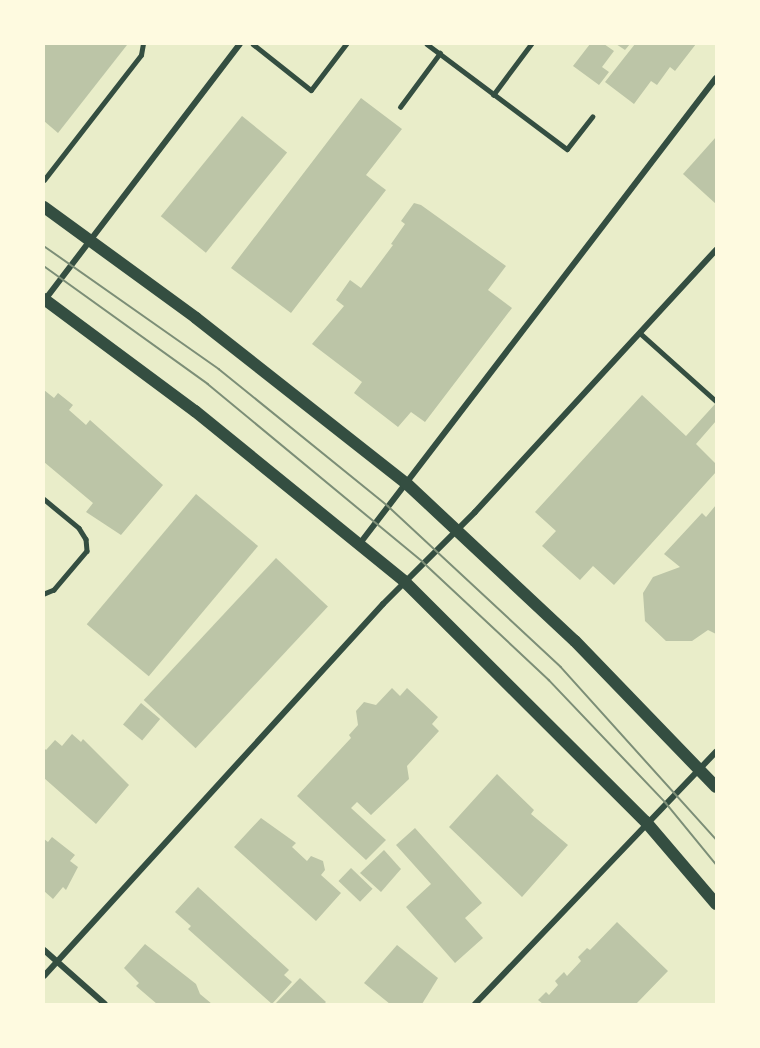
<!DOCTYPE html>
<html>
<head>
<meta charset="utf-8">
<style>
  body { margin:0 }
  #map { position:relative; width:760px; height:1048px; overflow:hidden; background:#e9edc9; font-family:"Roboto Condensed",sans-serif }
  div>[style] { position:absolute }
  .building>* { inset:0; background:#bcc5a7; transform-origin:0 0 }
  .service>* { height:4.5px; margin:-2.25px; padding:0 2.25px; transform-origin:2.25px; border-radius:2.25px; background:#344e41 }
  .minor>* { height:6px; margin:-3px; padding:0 3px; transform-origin:3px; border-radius:3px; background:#344e41 }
  .secondary>* { height:12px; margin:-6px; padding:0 6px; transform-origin:6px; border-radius:6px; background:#344e41 }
  .tram>* { height:1.5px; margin:-0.75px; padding:0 0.75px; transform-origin:0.75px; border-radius:0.75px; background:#7c8e77 }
  span { translate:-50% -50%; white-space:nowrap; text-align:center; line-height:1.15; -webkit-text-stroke:6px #fefae0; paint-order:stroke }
  .frame { position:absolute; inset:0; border:45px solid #fefae0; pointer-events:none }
</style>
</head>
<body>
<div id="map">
  <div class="building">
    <div style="clip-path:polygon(44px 44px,127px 45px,58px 133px,44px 121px)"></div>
    <div style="clip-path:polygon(590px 44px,604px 44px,614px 51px,602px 67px,609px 72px,599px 85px,573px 66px)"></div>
    <div style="clip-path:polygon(616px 44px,630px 44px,625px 50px)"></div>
    <div style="clip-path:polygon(635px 44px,696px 44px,675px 71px,670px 67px,657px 85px,651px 81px,634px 104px,605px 82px)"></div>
    <div style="clip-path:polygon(361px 98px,402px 129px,366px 175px,386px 190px,291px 313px,231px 268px)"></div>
    <div style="left:242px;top:116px;width:58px;height:129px;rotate:39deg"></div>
    <div style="clip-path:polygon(716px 137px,716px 204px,683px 174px)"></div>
    <div style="clip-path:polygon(414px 203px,421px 205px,506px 266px,488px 290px,512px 308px,425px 422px,411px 412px,398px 427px,354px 393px,362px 382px,312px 344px,344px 306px,336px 300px,350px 280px,361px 288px,393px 245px,391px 244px,405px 224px,401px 221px)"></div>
    <div style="clip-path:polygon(44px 390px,54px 398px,58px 393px,73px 405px,69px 410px,86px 425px,90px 420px,163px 485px,121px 535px,86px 512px,93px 503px,44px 462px)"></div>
    <div style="clip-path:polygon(642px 395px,686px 436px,716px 403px,716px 421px,696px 444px,716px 464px,716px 472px,614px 585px,593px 566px,580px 580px,542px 546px,556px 531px,535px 512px)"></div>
    <div style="left:196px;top:494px;width:81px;height:170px;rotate:40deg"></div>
    <div style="clip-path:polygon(716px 505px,716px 634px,708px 630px,692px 641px,666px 641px,645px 621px,643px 593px,653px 577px,680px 567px,664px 554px,702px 513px,706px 517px)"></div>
    <div style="left:276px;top:558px;width:71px;height:194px;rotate:43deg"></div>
    <div style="clip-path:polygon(392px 688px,400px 696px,407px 688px,438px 717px,432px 724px,439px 731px,407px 766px,409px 779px,371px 815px,357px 802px,351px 808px,386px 840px,366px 860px,297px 796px,351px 738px,349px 735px,358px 725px,356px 711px,364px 702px,376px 705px)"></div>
    <div style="left:141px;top:703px;width:25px;height:28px;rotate:40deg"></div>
    <div style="clip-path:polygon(72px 734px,81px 742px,83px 739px,129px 785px,96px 824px,44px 778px,44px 748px,46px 750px,55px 740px,62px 746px)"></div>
    <div style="clip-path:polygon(497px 774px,534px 810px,531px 814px,568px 845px,522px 897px,449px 827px)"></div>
    <div style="clip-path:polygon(261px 818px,296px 843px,292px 847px,307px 861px,311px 856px,323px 861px,325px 870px,321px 875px,341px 893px,316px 921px,234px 847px)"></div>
    <div style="clip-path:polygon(415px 828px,482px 903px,465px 918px,483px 938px,455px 963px,406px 907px,431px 884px,396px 845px)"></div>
    <div style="clip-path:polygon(52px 837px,75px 855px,70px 861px,78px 867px,66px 890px,63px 887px,53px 899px,44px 891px,44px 839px,48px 842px)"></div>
    <div style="clip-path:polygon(384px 850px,401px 869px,381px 892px,360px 873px)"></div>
    <div style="left:351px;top:868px;width:30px;height:18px;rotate:44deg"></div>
    <div style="clip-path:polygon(198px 887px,289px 970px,284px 975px,292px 982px,272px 1004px,188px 929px,191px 926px,175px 912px)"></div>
    <div style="clip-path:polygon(617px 922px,668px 971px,636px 1004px,543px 1004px,538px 1000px,546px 992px,549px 995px,558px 985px,555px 981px,564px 972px,567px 976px,581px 961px,578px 957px,587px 948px,590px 950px)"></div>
    <div style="clip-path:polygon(145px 944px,196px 984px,200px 994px,212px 1004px,157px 1004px,136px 986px,139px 983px,124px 968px)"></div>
    <div style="clip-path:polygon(397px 945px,438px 978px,422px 1004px,390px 1004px,364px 983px)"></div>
    <div style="clip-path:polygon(300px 978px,326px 1002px,324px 1004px,275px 1004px)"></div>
  </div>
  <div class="service">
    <div style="left:253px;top:44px;width:74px;rotate:38.4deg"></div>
    <div style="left:311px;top:90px;width:58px;rotate:-52.7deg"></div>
    <div style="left:427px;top:44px;width:175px;rotate:36.9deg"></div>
    <div style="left:567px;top:149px;width:41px;rotate:-52deg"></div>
    <div style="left:493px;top:95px;width:64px;rotate:-53.3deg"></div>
    <div style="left:400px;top:107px;width:67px;rotate:-53.5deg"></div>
    <div style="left:44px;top:180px;width:158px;rotate:-52.2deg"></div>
    <div style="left:141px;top:55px;width:11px;rotate:-80deg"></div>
    <div style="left:640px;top:333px;width:102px;rotate:41.8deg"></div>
    <div style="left:44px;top:499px;width:45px;rotate:39.6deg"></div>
    <div style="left:79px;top:528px;width:13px;rotate:58deg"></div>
    <div style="left:86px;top:539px;width:12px;rotate:85deg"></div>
    <div style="left:87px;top:551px;width:51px;rotate:130.2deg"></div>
    <div style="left:54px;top:590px;width:11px;rotate:158deg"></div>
  </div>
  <div class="minor">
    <div style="left:44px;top:301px;width:323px;rotate:-52.7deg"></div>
    <div style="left:361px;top:542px;width:584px;rotate:-52.58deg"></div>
    <div style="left:44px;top:950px;width:81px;rotate:41.5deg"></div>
    <div style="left:44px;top:976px;width:503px;rotate:-47.66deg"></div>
    <div style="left:383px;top:604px;width:130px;rotate:-45deg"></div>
    <div style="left:475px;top:512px;width:356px;rotate:-47.4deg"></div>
    <div style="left:475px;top:1004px;width:349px;rotate:-46.3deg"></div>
  </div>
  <div class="secondary">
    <div style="left:44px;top:207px;width:188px;rotate:36.1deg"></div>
    <div style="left:196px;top:318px;width:267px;rotate:38.2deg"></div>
    <div style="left:406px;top:483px;width:231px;rotate:43.1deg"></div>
    <div style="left:575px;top:641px;width:203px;rotate:46deg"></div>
    <div style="left:44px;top:299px;width:188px;rotate:36.6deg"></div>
    <div style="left:195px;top:411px;width:269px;rotate:39.1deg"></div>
    <div style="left:404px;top:581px;width:342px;rotate:44.9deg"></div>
    <div style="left:646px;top:822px;width:108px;rotate:49.5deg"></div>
  </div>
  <div class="tram">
    <div style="left:44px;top:246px;width:214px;rotate:35.1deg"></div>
    <div style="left:219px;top:369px;width:218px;rotate:39deg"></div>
    <div style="left:388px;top:506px;width:236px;rotate:42.9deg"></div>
    <div style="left:561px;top:667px;width:232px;rotate:48deg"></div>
    <div style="left:44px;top:266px;width:202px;rotate:35.7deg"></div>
    <div style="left:208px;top:384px;width:279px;rotate:39.6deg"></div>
    <div style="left:423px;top:562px;width:173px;rotate:43.1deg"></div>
    <div style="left:549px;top:680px;width:170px;rotate:46.4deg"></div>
    <div style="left:666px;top:803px;width:79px;rotate:50.7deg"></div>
  </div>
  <div class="frame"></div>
</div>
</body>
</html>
